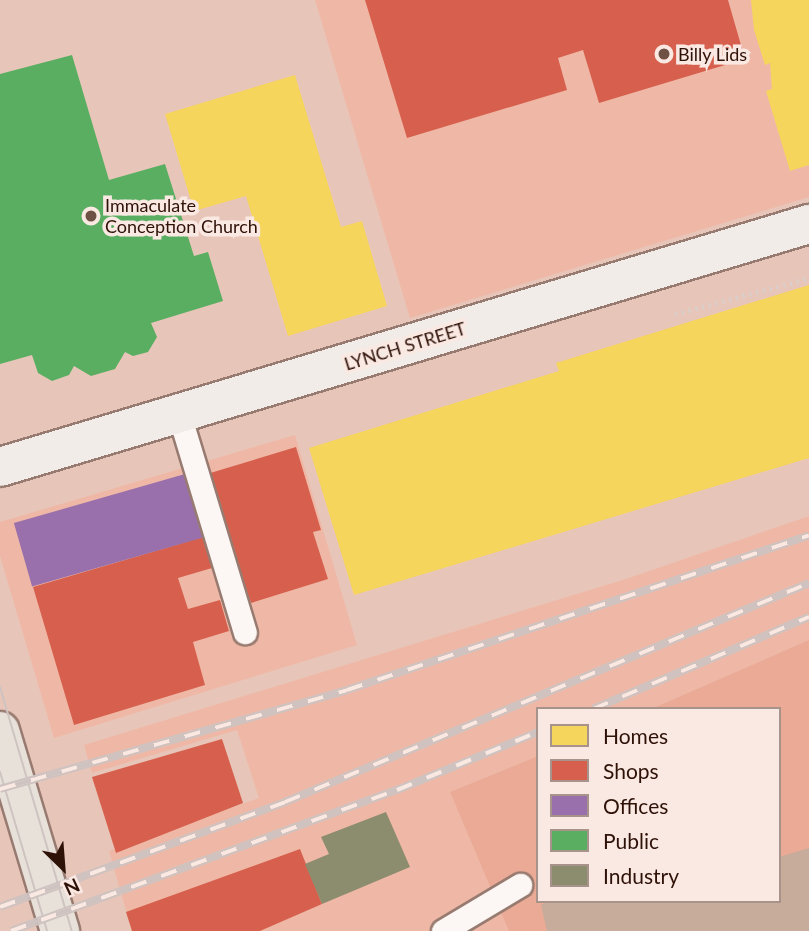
<!DOCTYPE html>
<html>
<head>
<meta charset="utf-8">
<style>
  body { margin:0 }
  #map { position:relative; width:809px; height:931px; overflow:hidden; background:#e8c5b9; font-family:Lato,sans-serif }
  div>[style] { position:absolute }
  .built>* { inset:0; background:#efb8a6 }
  .green>* { inset:0; background:#eaaa95 }
  .homes>* { inset:0; background:#f6d55c }
  .shops>* { inset:0; background:#d6604d }
  .offices>* { inset:0; background:#9970ab; transform-origin:0 0 }
  .public>* { inset:0; background:#5aae61 }
  .industry>* { inset:0; background:#8c8c6e }
  .building>* { inset:0; background:#c7ab9b }
  .path>* { height:4.5px; margin-top:-2.25px; transform-origin:0; background:repeating-linear-gradient(90deg,#d9ceca 0 2px,transparent 0 7px) }
  .roads { filter:drop-shadow(2px 0 #987b70) drop-shadow(-2px 0 #987b70) drop-shadow(0 2px #987b70) drop-shadow(0 -2px #987b70) }
  .lane>* { height:23px; margin:-11.5px; padding:0 11.5px; transform-origin:11.5px; border-radius:11.5px; background:#fcf6f4 }
  .secondary>* { height:38px; margin:-19px; padding:0 19px; transform-origin:19px; border-radius:19px; background:#f1ece8 }
  .primary>* { height:38px; margin:-19px; padding:0 19px; transform-origin:19px; border-radius:19px; background:#e8e1da }
  .tram>* { height:2px; margin:-1px; padding:0 1px; transform-origin:1px; border-radius:1px; background:#cec3c0 }
  .rail>* { height:8px; margin-top:-4px; transform-origin:0; background:repeating-linear-gradient(90deg,#fae9e3 0 16px,#cec3c0 0 32px); box-sizing:border-box; border-block:2px solid #cec3c0 }
  .dots>* { width:19px; height:19px; translate:-50% -50%; box-sizing:border-box; border:4px solid #fae9e3; border-radius:50% }
  span { translate:-50% -50%; white-space:nowrap; text-align:center; line-height:1.15; -webkit-text-stroke:7px #fae9e3; paint-order:stroke }
  .poi-label { font-size:18px; color:#2e1107 }
  .left { translate:0 -50%; text-align:left }
  .street-label { font-size:18px; color:#2e1107 }
  .legend { position:absolute; left:536px; top:707px; width:245px; height:196px; box-sizing:border-box; background:#fae9e3; border:2px solid #a8938b; margin:0; padding:9px 12px; list-style:none; font-size:21px; color:#2e1107 }
  .legend li { display:flex; align-items:center; gap:14px; height:35px }
  .legend b { width:35px; border:2px solid #a8938b }
  .north { position:absolute; left:28px; top:833px; width:70px; height:70px; -webkit-text-stroke:5px #fae9e3; paint-order:stroke; rotate:155deg; font-size:19px; font-weight:700; line-height:28px; text-align:center; color:#2e1107 }
  .north::after { content:''; display:block; margin:auto; width:24px; height:32px; background:#2e1107; clip-path:polygon(50% 0,100% 100%,50% 72%,0 100%) }
</style>
</head>
<body>
<div id="map">
  <div class="built">
    <div style="clip-path:polygon(315px 0,809px 0,809px 197px,410px 318px)"></div>
    <div style="clip-path:polygon(295px 435px,357px 645px,54px 738px,0 556px,0 522px)"></div>
    <div style="clip-path:polygon(809px 516px,809px 640px,651px 709px,538px 709px,538px 756px,450px 792px,510px 931px,132px 931px,109px 851px,259px 798px,237px 730px,92px 773px,84px 745px,629px 578px)"></div>
  </div>
  <div class="green">
    <div style="clip-path:polygon(809px 640px,809px 931px,509px 931px,450px 792px,538px 756px,538px 901px,779px 901px,779px 709px,651px 709px)"></div>
  </div>
  <div class="homes">
    <div style="clip-path:polygon(751px 0,809px 0,809px 165px,790px 171px,766px 91px,772px 89px,770px 63px,765px 65px,754px 30px)"></div>
    <div style="clip-path:polygon(295px 75px,341px 227px,362px 221px,387px 306px,288px 336px,246px 196px,194px 211px,165px 114px)"></div>
    <div style="clip-path:polygon(809px 285px,809px 458px,354px 595px,309px 448px,559px 371px,556px 363px)"></div>
  </div>
  <div class="shops">
    <div style="clip-path:polygon(365px 0,728px 0,745px 59px,599px 103px,583px 50px,558px 58px,567px 90px,407px 138px)"></div>
    <div style="clip-path:polygon(296px 447px,321px 530px,313px 532px,328px 579px,251px 603px,207px 474px)"></div>
    <div style="clip-path:polygon(203px 537px,212px 568px,178px 578px,188px 609px,220px 600px,229px 631px,193px 642px,205px 685px,74px 725px,33px 587px)"></div>
    <div style="clip-path:polygon(222px 739px,243px 803px,116px 853px,92px 777px)"></div>
    <div style="clip-path:polygon(300px 849px,322px 904px,260px 931px,132px 931px,126px 912px)"></div>
  </div>
  <div class="offices">
    <div style="left:185px;top:474px;width:66px;height:178px;rotate:74deg"></div>
  </div>
  <div class="public">
    <div style="clip-path:polygon(72px 55px,109px 180px,165px 164px,194px 256px,208px 252px,223px 301px,151px 323px,157px 337px,148px 352px,133px 356px,125px 352px,115px 369px,91px 376px,74px 366px,69px 375px,52px 381px,38px 373px,32px 355px,0 364px,0 74px)"></div>
  </div>
  <div class="industry">
    <div style="clip-path:polygon(386px 812px,410px 867px,322px 904px,305px 864px,329px 854px,321px 837px)"></div>
  </div>
  <div class="building">
    <div style="clip-path:polygon(809px 848px,809px 931px,547px 931px,541px 905px,549px 901px,779px 901px,779px 857px)"></div>
  </div>
  <div class="path">
    <div style="left:675px;top:314px;width:139px;rotate:-15deg"></div>
  </div>
  <div class="roads">
    <div class="lane">
      <div style="left:179px;top:414px;width:228px;rotate:73.2deg"></div>
      <div style="left:443px;top:931px;width:90px;rotate:-30.9deg"></div>
    </div>
    <div class="secondary">
      <div style="left:0;top:467px;width:845px;rotate:-16.72deg"></div>
    </div>
    <div class="primary">
      <div style="left:0;top:731px;width:209px;rotate:73.3deg"></div>
    </div>
  </div>
  <div class="tram">
    <div style="left:0;top:687px;width:254px;rotate:73.6deg"></div>
    <div style="left:0;top:772px;width:166px;rotate:73.5deg"></div>
  </div>
  <div class="rail">
    <div style="left:593px;top:709px;width:235px;rotate:-23.1deg"></div>
    <div style="left:0;top:789px;width:361px;rotate:-15.9deg"></div>
    <div style="left:347px;top:690px;width:487px;rotate:-18.5deg"></div>
    <div style="left:0;top:907px;width:304px;rotate:-20.2deg"></div>
    <div style="left:285px;top:802px;width:568px;rotate:-22.68deg"></div>
    <div style="left:11px;top:931px;width:411px;rotate:-20.1deg"></div>
    <div style="left:397px;top:790px;width:152px;rotate:-22.4deg"></div>
  </div>
  <div class="dots">
    <div style="left:664px;top:54px;background:#6f5045"></div>
    <div style="left:91px;top:216px;background:#6f5045"></div>
  </div>
  <div class="poi-label">
    <span class="left" style="left:678px;top:54px">Billy Lids</span>
    <span class="left" style="left:105px;top:216px">Immaculate<br>Conception Church</span>
  </div>
  <div class="street-label">
    <span style="left:405px;top:346px;rotate:-17deg">LYNCH STREET</span>
  </div>
  <ul class="legend">
  <li><b style="height:19px;background:#f6d55c"></b>Homes</li>
  <li><b style="height:19px;background:#d6604d"></b>Shops</li>
  <li><b style="height:19px;background:#9970ab"></b>Offices</li>
  <li><b style="height:19px;background:#5aae61"></b>Public</li>
  <li><b style="height:19px;background:#8c8c6e"></b>Industry</li>
  </ul>
  <div class="north">N</div>
</div>
</body>
</html>
